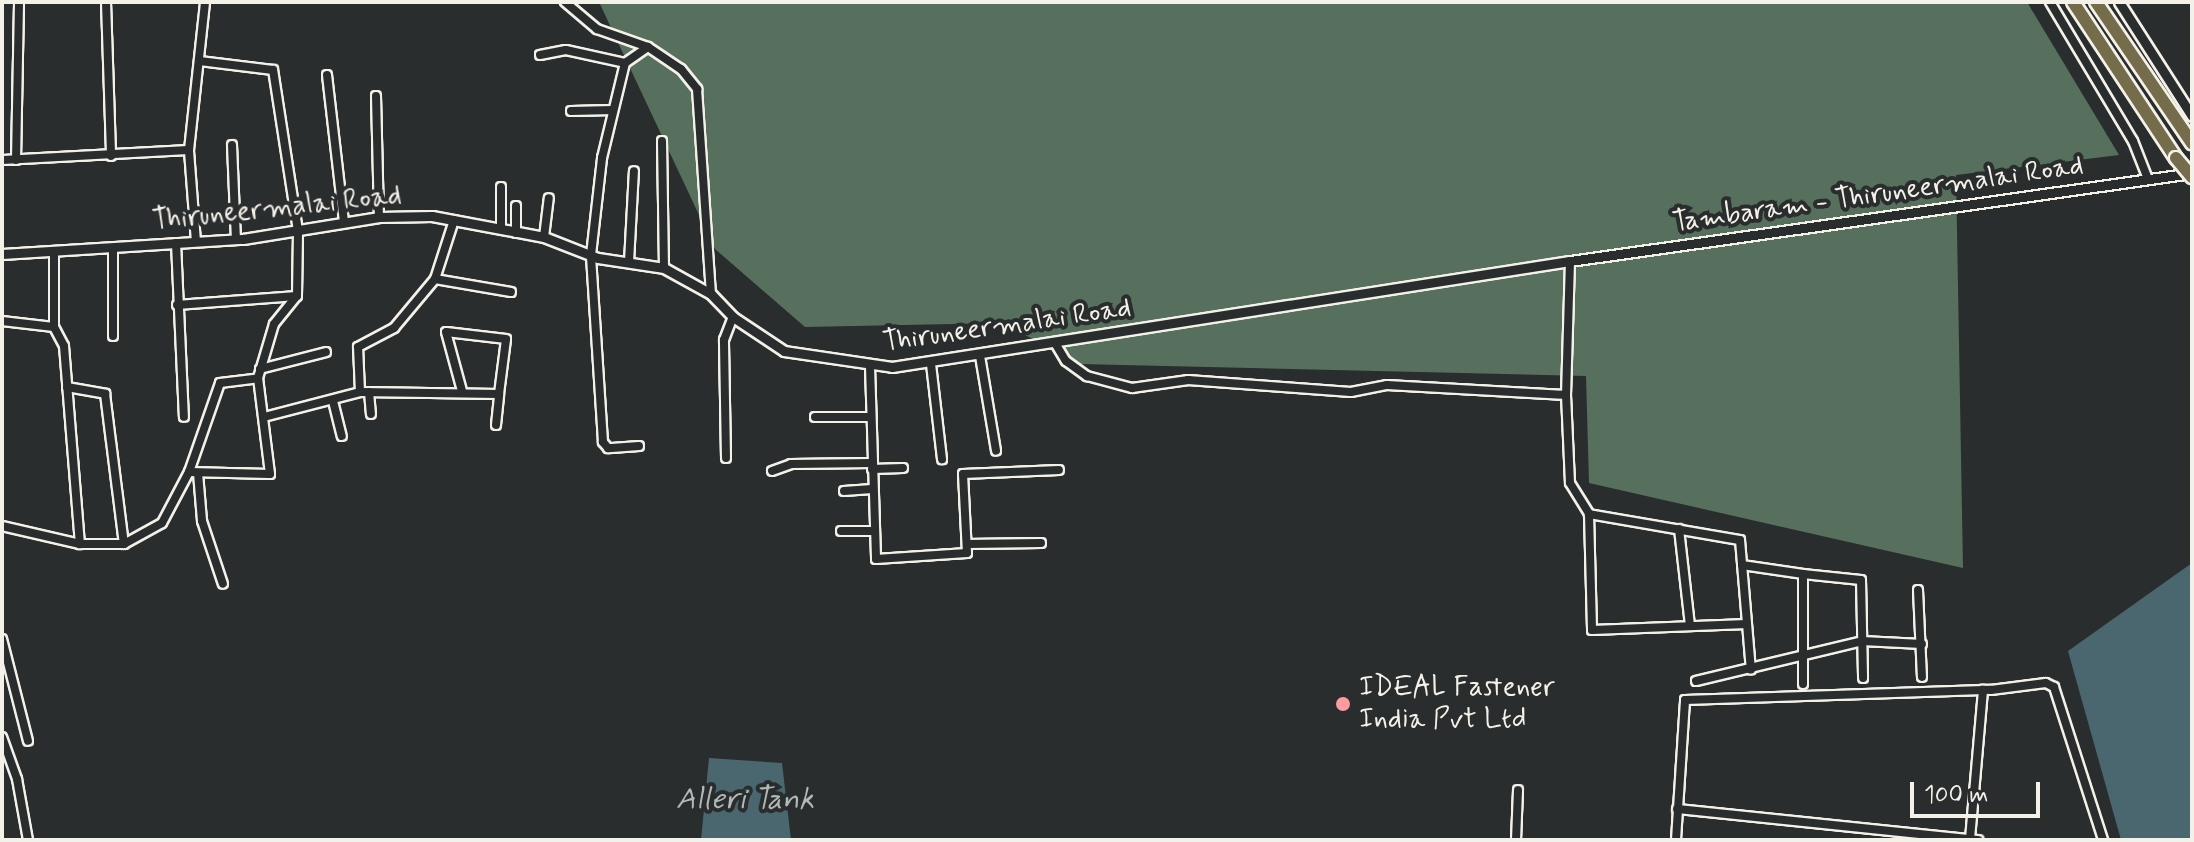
<!DOCTYPE html>
<html>
<head>
<meta charset="utf-8">
<style>
  body { margin:0 }
  #map { position:relative; width:2194px; height:842px; overflow:hidden; background:#2a2d2e; font-family:Mynerve,sans-serif }
  div>[style] { position:absolute }
  .green>* { inset:0; background:#57705d }
  .water>* { inset:0; background:#4a666e }
  .roads { filter:drop-shadow(2px 0 #f4f1e8) drop-shadow(-2px 0 #f4f1e8) drop-shadow(0 2px #f4f1e8) drop-shadow(0 -2px #f4f1e8) }
  .minor>* { height:8px; margin:-4px; padding:0 4px; transform-origin:4px; border-radius:4px; background:#2a2d2e }
  .tertiary>* { height:9px; margin:-4.5px; padding:0 4.5px; transform-origin:4.5px; border-radius:4.5px; background:#2a2d2e }
  .trunk>* { height:12px; margin:-6px; padding:0 6px; transform-origin:6px; border-radius:6px; background:#746c4b }
  .bridges { filter:drop-shadow(2px 0 #f4f1e8) drop-shadow(-2px 0 #f4f1e8) drop-shadow(0 2px #f4f1e8) drop-shadow(0 -2px #f4f1e8) }
  .trunk-bridge>* { height:12px; margin:-6px; padding:0 6px; transform-origin:6px; border-radius:6px; background:#746c4b }
  .dots>* { width:22px; height:22px; translate:-50% -50%; box-sizing:border-box; border:4px solid #2a2d2e; border-radius:50% }
  span { translate:-50% -50%; white-space:nowrap; text-align:center; line-height:1.15; -webkit-text-stroke:8px #2a2d2e; paint-order:stroke }
  .street-label { font-size:28px; color:#f4f1e8 }
  .poi-label { font-size:28px; color:#f4f1e8 }
  .left { translate:0 -50%; text-align:left }
  .water-label { font-size:30px; color:#b0b9b7; font-style:italic }
  .frame { position:absolute; inset:0; border:4px solid #f4f1e8; pointer-events:none }
  .scale { position:absolute; left:1910px; top:782px; width:130px; height:36px; box-sizing:border-box; border:4px solid #f4f1e8; border-top:0; padding-left:10px; font-size:24px; line-height:28px; white-space:nowrap; color:#f4f1e8; -webkit-text-stroke:6px #2a2d2e; paint-order:stroke }
</style>
</head>
<body>
<div id="map">
  <div class="green">
    <div style="clip-path:polygon(599px 2px,2027px 2px,2119px 155px,1956px 175px,1963px 568px,1589px 483px,1586px 376px,1080px 364px,1002px 323px,805px 327px,715px 249px)"></div>
  </div>
  <div class="water">
    <div style="clip-path:polygon(2192px 563px,2192px 840px,2121px 840px,2068px 651px)"></div>
    <div style="clip-path:polygon(709px 758px,782px 763px,791px 840px,701px 840px)"></div>
  </div>
  <div class="roads">
    <div class="minor">
      <div style="left:106px;top:2px;width:154px;rotate:88.1deg"></div>
      <div style="left:565px;top:2px;width:42px;rotate:40.2deg"></div>
      <div style="left:597px;top:29px;width:54px;rotate:19.4deg"></div>
      <div style="left:648px;top:47px;width:40px;rotate:34deg"></div>
      <div style="left:681px;top:69px;width:26px;rotate:51deg"></div>
      <div style="left:697px;top:89px;width:205px;rotate:86.1deg"></div>
      <div style="left:2050px;top:2px;width:162px;rotate:59.2deg"></div>
      <div style="left:2133px;top:141px;width:41px;rotate:68.5deg"></div>
      <div style="left:540px;top:55px;width:26px;rotate:-11deg"></div>
      <div style="left:566px;top:50px;width:60px;rotate:12.4deg"></div>
      <div style="left:327px;top:75px;width:147px;rotate:83.4deg"></div>
      <div style="left:376px;top:96px;width:121px;rotate:88.6deg"></div>
      <div style="left:571px;top:111px;width:42px;rotate:-1.4deg"></div>
      <div style="left:662px;top:141px;width:127px;rotate:89.1deg"></div>
      <div style="left:232px;top:145px;width:95px;rotate:87.6deg"></div>
      <div style="left:2px;top:160px;width:187px;rotate:-3.1deg"></div>
      <div style="left:16px;top:160px;width:158px;rotate:-88.9deg"></div>
      <div style="left:501px;top:229px;width:42px;rotate:-90deg"></div>
      <div style="left:516px;top:233px;width:27px;rotate:-90deg"></div>
      <div style="left:544px;top:237px;width:39px;rotate:-83deg"></div>
      <div style="left:196px;top:242px;width:92px;rotate:-94.4deg"></div>
      <div style="left:189px;top:150px;width:149px;rotate:-83.8deg"></div>
      <div style="left:176px;top:243px;width:174px;rotate:87.4deg"></div>
      <div style="left:113px;top:248px;width:88px;rotate:90deg"></div>
      <div style="left:54px;top:252px;width:75px;rotate:90deg"></div>
      <div style="left:54px;top:327px;width:21px;rotate:62deg"></div>
      <div style="left:64px;top:346px;width:199px;rotate:85.4deg"></div>
      <div style="left:1570px;top:261px;width:134px;rotate:91.7deg"></div>
      <div style="left:1566px;top:395px;width:88px;rotate:87.4deg"></div>
      <div style="left:1570px;top:483px;width:36px;rotate:58deg"></div>
      <div style="left:1589px;top:514px;width:153px;rotate:9.8deg"></div>
      <div style="left:1740px;top:540px;width:130px;rotate:85.2deg"></div>
      <div style="left:629px;top:262px;width:91px;rotate:-86.9deg"></div>
      <div style="left:435px;top:279px;width:77px;rotate:9.7deg"></div>
      <div style="left:177px;top:305px;width:120px;rotate:-4.3deg"></div>
      <div style="left:2px;top:321px;width:52px;rotate:6.6deg"></div>
      <div style="left:1055px;top:343px;width:21px;rotate:59deg"></div>
      <div style="left:1066px;top:361px;width:26px;rotate:36deg"></div>
      <div style="left:1087px;top:376px;width:47px;rotate:14.9deg"></div>
      <div style="left:1132px;top:388px;width:57px;rotate:-8.1deg"></div>
      <div style="left:1188px;top:380px;width:163px;rotate:4.2deg"></div>
      <div style="left:1351px;top:392px;width:37px;rotate:-11deg"></div>
      <div style="left:1387px;top:385px;width:179px;rotate:3.2deg"></div>
      <div style="left:980px;top:356px;width:96px;rotate:80.4deg"></div>
      <div style="left:931px;top:364px;width:96px;rotate:83.4deg"></div>
      <div style="left:870px;top:366px;width:193px;rotate:88.2deg"></div>
      <div style="left:876px;top:559px;width:91px;rotate:-3.8deg"></div>
      <div style="left:967px;top:553px;width:79px;rotate:-92.9deg"></div>
      <div style="left:963px;top:474px;width:96px;rotate:-2.4deg"></div>
      <div style="left:260px;top:369px;width:68px;rotate:-14.4deg"></div>
      <div style="left:67px;top:387px;width:39px;rotate:10deg"></div>
      <div style="left:105px;top:394px;width:151px;rotate:82.8deg"></div>
      <div style="left:360px;top:392px;width:45px;rotate:-92.5deg"></div>
      <div style="left:358px;top:347px;width:41px;rotate:-27.8deg"></div>
      <div style="left:394px;top:328px;width:64px;rotate:-50.1deg"></div>
      <div style="left:435px;top:279px;width:62px;rotate:-72.1deg"></div>
      <div style="left:369px;top:392px;width:22px;rotate:85deg"></div>
      <div style="left:333px;top:401px;width:36px;rotate:76deg"></div>
      <div style="left:264px;top:417px;width:99px;rotate:-14.6deg"></div>
      <div style="left:360px;top:392px;width:139px;rotate:0.8deg"></div>
      <div style="left:499px;top:394px;width:55px;rotate:-82.7deg"></div>
      <div style="left:506px;top:339px;width:60px;rotate:-173.3deg"></div>
      <div style="left:446px;top:332px;width:61px;rotate:74.8deg"></div>
      <div style="left:815px;top:417px;width:56px"></div>
      <div style="left:496px;top:425px;width:31px;rotate:-84deg"></div>
      <div style="left:639px;top:446px;width:31px;rotate:176deg"></div>
      <div style="left:608px;top:448px;width:8px;rotate:-130deg"></div>
      <div style="left:603px;top:442px;width:187px;rotate:-93.7deg"></div>
      <div style="left:591px;top:255px;width:98px;rotate:-83.5deg"></div>
      <div style="left:602px;top:158px;width:98px;rotate:-76.4deg"></div>
      <div style="left:625px;top:63px;width:28px;rotate:-35deg"></div>
      <div style="left:726px;top:458px;width:118px;rotate:-91deg"></div>
      <div style="left:724px;top:340px;width:25px;rotate:-69deg"></div>
      <div style="left:872px;top:469px;width:31px;rotate:-2deg"></div>
      <div style="left:772px;top:471px;width:20px;rotate:-20deg"></div>
      <div style="left:791px;top:464px;width:81px;rotate:-0.7deg"></div>
      <div style="left:189px;top:472px;width:81px;rotate:1.4deg"></div>
      <div style="left:270px;top:474px;width:97px;rotate:-97.1deg"></div>
      <div style="left:258px;top:378px;width:56px;rotate:-73.5deg"></div>
      <div style="left:274px;top:324px;width:36px;rotate:-51deg"></div>
      <div style="left:297px;top:296px;width:65px;rotate:-89.1deg"></div>
      <div style="left:298px;top:231px;width:163px;rotate:-98.8deg"></div>
      <div style="left:273px;top:70px;width:74px;rotate:-173deg"></div>
      <div style="left:198px;top:473px;width:48px;rotate:85.2deg"></div>
      <div style="left:202px;top:521px;width:66px;rotate:71.6deg"></div>
      <div style="left:844px;top:491px;width:28px;rotate:-4deg"></div>
      <div style="left:1589px;top:514px;width:116px;rotate:88.5deg"></div>
      <div style="left:1592px;top:630px;width:155px;rotate:-2.2deg"></div>
      <div style="left:2px;top:526px;width:80px;rotate:13deg"></div>
      <div style="left:80px;top:544px;width:44px"></div>
      <div style="left:124px;top:544px;width:43px;rotate:-28.9deg"></div>
      <div style="left:162px;top:523px;width:58px;rotate:-62.1deg"></div>
      <div style="left:189px;top:472px;width:94px;rotate:-70.8deg"></div>
      <div style="left:220px;top:383px;width:38px;rotate:-7deg"></div>
      <div style="left:1679px;top:529px;width:97px;rotate:83.5deg"></div>
      <div style="left:841px;top:531px;width:31px"></div>
      <div style="left:967px;top:544px;width:74px;rotate:-0.8deg"></div>
      <div style="left:1742px;top:565px;width:62px;rotate:8.4deg"></div>
      <div style="left:1803px;top:574px;width:110px;rotate:90deg"></div>
      <div style="left:1803px;top:574px;width:58px;rotate:5.9deg"></div>
      <div style="left:1861px;top:580px;width:98px;rotate:88.8deg"></div>
      <div style="left:1918px;top:590px;width:87px;rotate:87.4deg"></div>
      <div style="left:2px;top:639px;width:105px;rotate:75.7deg"></div>
      <div style="left:1696px;top:681px;width:171px;rotate:-13.5deg"></div>
      <div style="left:1862px;top:641px;width:60px;rotate:2.9deg"></div>
      <div style="left:2px;top:737px;width:45px;rotate:70.3deg"></div>
      <div style="left:17px;top:779px;width:62px;rotate:79.8deg"></div>
      <div style="left:1677px;top:809px;width:303px;rotate:5.9deg"></div>
      <div style="left:1970px;top:839px;width:150px;rotate:-85deg"></div>
      <div style="left:1516px;top:840px;width:50px;rotate:-87.7deg"></div>
      <div style="left:1676px;top:840px;width:140px;rotate:-86.3deg"></div>
      <div style="left:1685px;top:700px;width:306px;rotate:-1.9deg"></div>
      <div style="left:1991px;top:690px;width:55px;rotate:-7.3deg"></div>
      <div style="left:2046px;top:683px;width:9px;rotate:27deg"></div>
      <div style="left:2054px;top:687px;width:161px;rotate:72.2deg"></div>
    </div>
    <div class="tertiary">
      <div style="left:2119px;top:2px;width:135px;rotate:57.4deg"></div>
      <div style="left:2px;top:254px;width:241px;rotate:-3.6deg"></div>
      <div style="left:243px;top:239px;width:138px;rotate:-9.2deg"></div>
      <div style="left:379px;top:217px;width:53px;rotate:-1.1deg"></div>
      <div style="left:432px;top:216px;width:114px;rotate:10.6deg"></div>
      <div style="left:544px;top:237px;width:58px;rotate:21.3deg"></div>
      <div style="left:598px;top:258px;width:67px;rotate:8.6deg"></div>
      <div style="left:664px;top:268px;width:54px;rotate:29deg"></div>
      <div style="left:711px;top:294px;width:32px;rotate:46deg"></div>
      <div style="left:733px;top:317px;width:61px;rotate:33.7deg"></div>
      <div style="left:784px;top:351px;width:109px;rotate:8.4deg"></div>
      <div style="left:892px;top:367px;width:686px;rotate:-8.89deg"></div>
      <div style="left:1570px;top:261px;width:628px;rotate:-8.05deg"></div>
    </div>
    <div class="trunk">
      <div style="left:2073px;top:2px;width:187px;rotate:56.6deg"></div>
      <div style="left:2096px;top:2px;width:171px;rotate:55.8deg"></div>
    </div>
  </div>
  <div class="bridges">
    <div class="trunk-bridge">
      <div style="left:2176px;top:158px;width:25px;rotate:50deg"></div>
    </div>
  </div>
  <div class="dots">
    <div style="left:1343px;top:704px;background:#ff9aa2"></div>
  </div>
  <div class="street-label">
    <span style="left:1878px;top:195px;rotate:-8deg">Tambaram - Thiruneermalai Road</span>
    <span style="left:277px;top:209px;rotate:-6deg">Thiruneermalai Road</span>
    <span style="left:1007px;top:326px;rotate:-8deg">Thiruneermalai Road</span>
  </div>
  <div class="poi-label">
    <span class="left" style="left:1359px;top:704px">IDEAL Fastener<br>India Pvt Ltd</span>
  </div>
  <div class="water-label">
    <span style="left:745px;top:800px">Alleri Tank</span>
  </div>
  <div class="frame"></div>
  <div class="scale">100 m</div>
</div>
</body>
</html>
